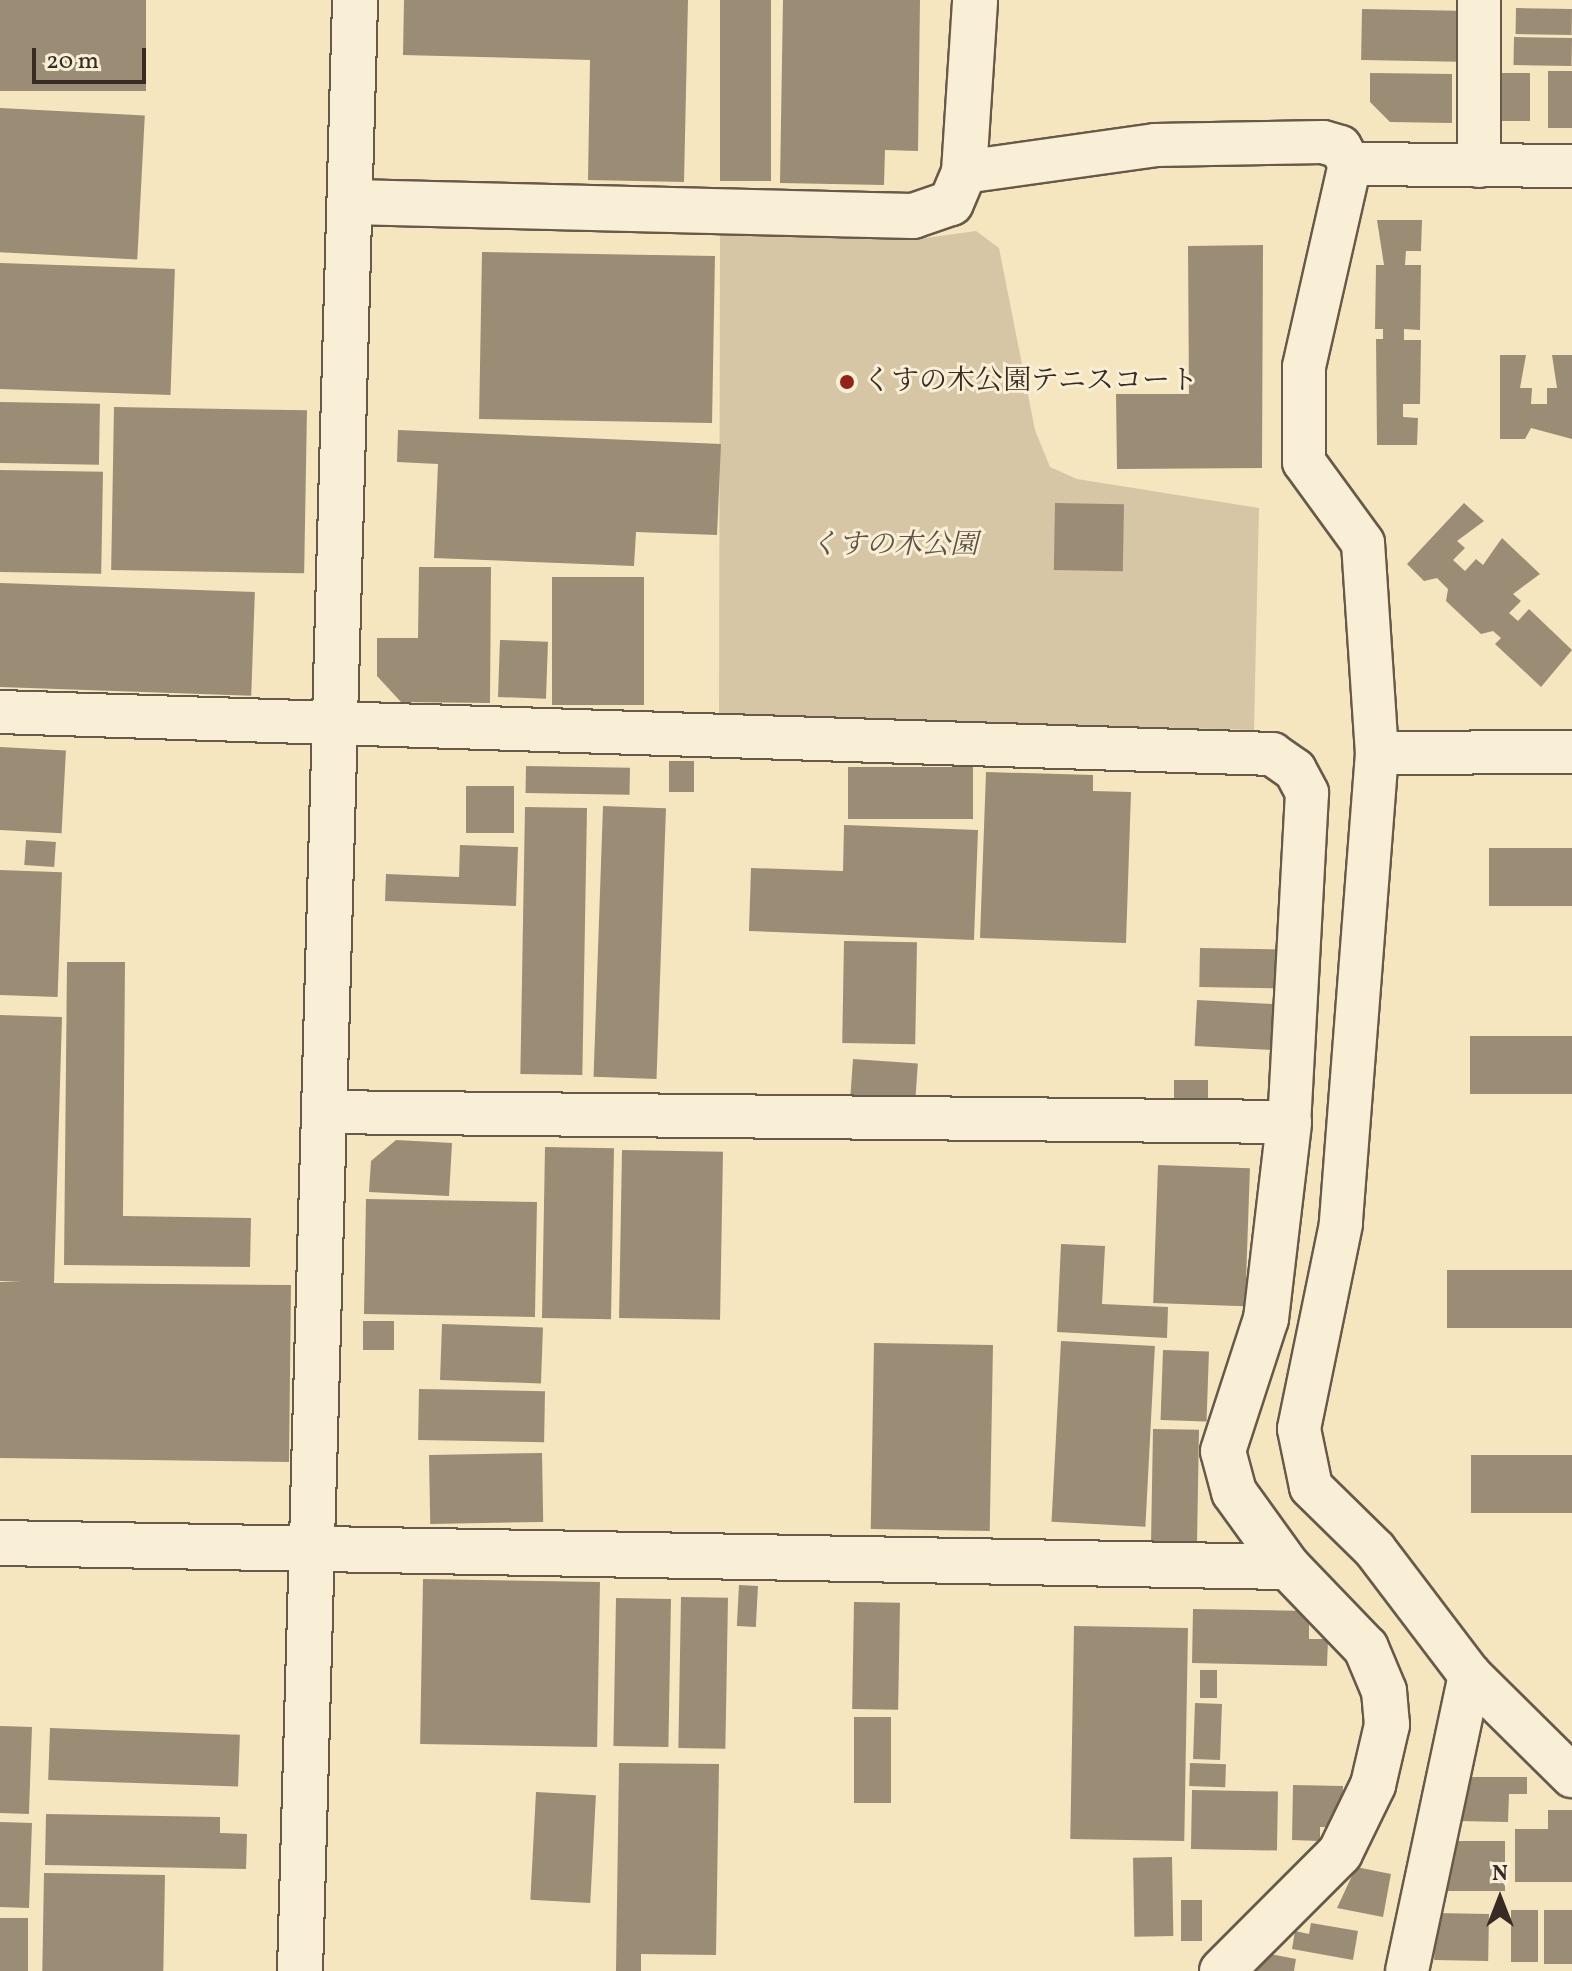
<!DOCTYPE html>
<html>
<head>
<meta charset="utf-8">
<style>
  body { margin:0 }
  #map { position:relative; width:1572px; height:1971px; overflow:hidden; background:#f6e6c0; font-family:Vollkorn,"Noto Serif JP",serif }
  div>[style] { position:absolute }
  .green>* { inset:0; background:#d6c6a5 }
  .building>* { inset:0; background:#9b8c75; transform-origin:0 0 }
  .roads { filter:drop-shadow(2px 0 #685a4a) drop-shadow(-2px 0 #685a4a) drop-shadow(0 2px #685a4a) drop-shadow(0 -2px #685a4a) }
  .street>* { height:42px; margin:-21px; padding:0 21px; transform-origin:21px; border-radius:21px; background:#f9efd6 }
  .secondary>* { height:44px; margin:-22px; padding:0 22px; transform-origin:22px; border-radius:22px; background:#f9efd6 }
  .dots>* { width:22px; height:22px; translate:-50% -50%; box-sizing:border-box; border:4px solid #f9efd6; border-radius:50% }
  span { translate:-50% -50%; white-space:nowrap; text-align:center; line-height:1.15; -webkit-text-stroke:6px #f9efd6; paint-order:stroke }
  .poi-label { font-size:28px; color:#382b23 }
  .left { translate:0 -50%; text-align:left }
  .park-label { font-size:28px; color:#605244; font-style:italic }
  .north { position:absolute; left:1460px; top:1859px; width:80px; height:80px; -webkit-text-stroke:6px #f9efd6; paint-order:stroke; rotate:0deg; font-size:22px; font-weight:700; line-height:32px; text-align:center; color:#382b23 }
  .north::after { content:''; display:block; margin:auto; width:28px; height:36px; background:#382b23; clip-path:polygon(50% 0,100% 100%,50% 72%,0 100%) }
  .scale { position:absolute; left:32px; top:48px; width:114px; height:36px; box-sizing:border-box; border:4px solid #382b23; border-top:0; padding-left:10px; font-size:24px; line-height:28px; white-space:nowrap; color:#382b23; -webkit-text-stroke:6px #f9efd6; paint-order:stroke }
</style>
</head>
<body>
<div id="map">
  <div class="green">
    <div style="clip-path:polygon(976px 231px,999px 248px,1035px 430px,1050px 467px,1077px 479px,1259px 508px,1254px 730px,719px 716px,720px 235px,911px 240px)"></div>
  </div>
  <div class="building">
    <div style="left:0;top:0;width:146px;height:91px"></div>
    <div style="clip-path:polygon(404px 0,688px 0,684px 182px,588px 180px,590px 60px,403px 55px)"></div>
    <div style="left:720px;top:0;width:51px;height:181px"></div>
    <div style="clip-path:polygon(783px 0,920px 0,918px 151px,885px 150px,884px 185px,780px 183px)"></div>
    <div style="left:1516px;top:8px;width:56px;height:26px;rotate:1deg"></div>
    <div style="left:1362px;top:9px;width:96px;height:51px;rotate:1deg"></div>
    <div style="left:1514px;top:37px;width:58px;height:28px;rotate:1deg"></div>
    <div style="left:1548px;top:71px;width:24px;height:57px"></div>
    <div style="clip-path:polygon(1370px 73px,1452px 74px,1452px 123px,1390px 122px,1370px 102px)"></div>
    <div style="left:1502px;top:73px;width:28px;height:48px"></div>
    <div style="left:0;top:108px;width:145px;height:144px;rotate:3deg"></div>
    <div style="clip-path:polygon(1377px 220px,1422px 220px,1421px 251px,1406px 251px,1405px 265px,1421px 265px,1420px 330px,1404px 329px,1404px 340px,1421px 340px,1420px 404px,1403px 404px,1403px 417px,1418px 418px,1417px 445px,1377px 445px,1376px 339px,1383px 339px,1383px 329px,1375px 329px,1376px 265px,1384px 265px)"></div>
    <div style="clip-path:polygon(1263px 245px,1262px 468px,1117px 469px,1116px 394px,1189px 394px,1188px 246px)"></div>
    <div style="left:482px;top:252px;width:233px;height:167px;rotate:1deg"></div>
    <div style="left:0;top:263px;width:175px;height:126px;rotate:2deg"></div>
    <div style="clip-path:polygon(1500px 355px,1526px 355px,1520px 388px,1532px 388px,1531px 404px,1547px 404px,1547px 388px,1557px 388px,1552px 355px,1572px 355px,1572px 439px,1531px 428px,1525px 439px,1500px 439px)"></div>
    <div style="left:0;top:402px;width:100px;height:61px;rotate:1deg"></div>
    <div style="left:114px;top:407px;width:193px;height:163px;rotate:1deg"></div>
    <div style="clip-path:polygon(398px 430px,721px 444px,717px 535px,636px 532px,634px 566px,434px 558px,438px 464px,397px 462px)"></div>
    <div style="left:0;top:470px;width:103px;height:102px;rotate:1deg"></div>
    <div style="left:1055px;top:503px;width:69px;height:67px;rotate:1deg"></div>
    <div style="clip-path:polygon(1464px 503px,1484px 521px,1457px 541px,1465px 548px,1453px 560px,1465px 571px,1476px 559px,1483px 565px,1502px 538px,1540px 574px,1513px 594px,1521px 601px,1509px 613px,1518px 621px,1529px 609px,1572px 650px,1541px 687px,1495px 644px,1501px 638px,1493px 631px,1481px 634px,1446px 601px,1448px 589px,1437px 578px,1424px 581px,1407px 564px)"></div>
    <div style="clip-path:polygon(419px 567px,491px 567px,490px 703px,401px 702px,377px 676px,377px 638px,418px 638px)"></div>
    <div style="left:644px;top:577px;width:128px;height:92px;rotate:90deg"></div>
    <div style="left:0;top:583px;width:255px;height:104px;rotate:2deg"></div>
    <div style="left:500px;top:640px;width:48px;height:57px;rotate:2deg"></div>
    <div style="left:0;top:747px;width:66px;height:83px;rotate:3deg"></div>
    <div style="left:669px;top:761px;width:25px;height:31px"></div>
    <div style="left:526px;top:766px;width:104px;height:27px;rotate:1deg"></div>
    <div style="left:848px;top:767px;width:125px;height:52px"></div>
    <div style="clip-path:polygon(986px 772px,1093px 775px,1093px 791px,1131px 792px,1126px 943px,980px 938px)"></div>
    <div style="left:466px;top:786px;width:48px;height:47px"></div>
    <div style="left:603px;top:806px;width:63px;height:271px;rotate:2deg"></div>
    <div style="left:525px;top:807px;width:62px;height:267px;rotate:1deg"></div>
    <div style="clip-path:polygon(844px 825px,978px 830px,974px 940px,749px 931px,751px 868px,843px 871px)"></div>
    <div style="left:26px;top:840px;width:30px;height:25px;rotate:4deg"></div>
    <div style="clip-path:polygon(460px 845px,518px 847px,516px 906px,385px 901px,386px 874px,459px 877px)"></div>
    <div style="left:1489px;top:848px;width:83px;height:58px"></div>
    <div style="left:0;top:870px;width:62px;height:125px;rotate:2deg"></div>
    <div style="left:844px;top:941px;width:73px;height:102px;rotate:1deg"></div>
    <div style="left:1200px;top:948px;width:83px;height:39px;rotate:1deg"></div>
    <div style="clip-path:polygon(67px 962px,125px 962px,123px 1216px,251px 1218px,250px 1267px,64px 1265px)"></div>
    <div style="left:1197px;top:1000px;width:85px;height:46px;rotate:3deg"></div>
    <div style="clip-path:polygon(0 1015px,62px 1017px,54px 1283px,291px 1285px,289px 1462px,0 1458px,0 1282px,21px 1281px,0 1281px)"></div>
    <div style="left:1470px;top:1036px;width:102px;height:58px"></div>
    <div style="left:853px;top:1059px;width:65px;height:39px;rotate:4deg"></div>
    <div style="left:1174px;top:1080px;width:34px;height:28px"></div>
    <div style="clip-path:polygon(396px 1140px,452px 1143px,449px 1196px,369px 1192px,371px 1161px)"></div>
    <div style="left:545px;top:1147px;width:69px;height:171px;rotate:1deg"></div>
    <div style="left:622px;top:1150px;width:101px;height:168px;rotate:1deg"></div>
    <div style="left:1158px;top:1165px;width:92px;height:138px;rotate:2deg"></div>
    <div style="left:366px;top:1199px;width:171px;height:115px;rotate:1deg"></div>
    <div style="clip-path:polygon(1061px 1244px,1105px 1246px,1102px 1304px,1168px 1307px,1167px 1338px,1057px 1332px)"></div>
    <div style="left:1447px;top:1270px;width:125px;height:58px"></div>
    <div style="left:363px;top:1321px;width:31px;height:29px"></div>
    <div style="left:442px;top:1324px;width:101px;height:56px;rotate:2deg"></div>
    <div style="left:1061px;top:1341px;width:94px;height:181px;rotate:3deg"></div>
    <div style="left:874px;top:1343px;width:119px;height:186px;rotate:1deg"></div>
    <div style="left:1163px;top:1350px;width:46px;height:70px;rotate:2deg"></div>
    <div style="left:419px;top:1389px;width:126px;height:51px;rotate:1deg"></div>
    <div style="left:1153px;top:1429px;width:46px;height:113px;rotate:1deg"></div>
    <div style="left:542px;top:1453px;width:69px;height:113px;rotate:89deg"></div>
    <div style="left:1471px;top:1455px;width:101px;height:58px"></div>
    <div style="left:423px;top:1579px;width:177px;height:165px;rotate:1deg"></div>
    <div style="left:739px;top:1585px;width:19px;height:41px;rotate:3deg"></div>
    <div style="left:681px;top:1597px;width:47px;height:151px;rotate:1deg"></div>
    <div style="left:616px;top:1598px;width:55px;height:148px;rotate:1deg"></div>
    <div style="left:854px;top:1602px;width:46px;height:107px;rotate:1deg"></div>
    <div style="clip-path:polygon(1193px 1609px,1309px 1611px,1309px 1639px,1328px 1639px,1327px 1666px,1192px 1663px)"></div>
    <div style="left:1074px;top:1626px;width:114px;height:213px;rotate:1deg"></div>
    <div style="left:1200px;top:1670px;width:17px;height:28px"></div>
    <div style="left:1195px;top:1703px;width:27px;height:56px;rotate:2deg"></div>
    <div style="left:854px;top:1717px;width:37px;height:86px"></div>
    <div style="left:0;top:1726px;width:32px;height:87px;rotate:2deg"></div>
    <div style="left:50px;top:1728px;width:190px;height:52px;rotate:2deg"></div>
    <div style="clip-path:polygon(619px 1763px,719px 1764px,716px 1955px,641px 1954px,641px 1971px,616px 1971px)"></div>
    <div style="left:1190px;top:1763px;width:36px;height:23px;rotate:2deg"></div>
    <div style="clip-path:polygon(1458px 1777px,1527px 1777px,1527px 1794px,1509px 1794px,1508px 1822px,1457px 1821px)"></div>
    <div style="clip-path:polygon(1293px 1785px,1343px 1786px,1342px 1827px,1320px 1827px,1320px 1841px,1292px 1840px)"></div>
    <div style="left:1192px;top:1790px;width:86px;height:59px;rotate:1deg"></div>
    <div style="left:536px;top:1792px;width:60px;height:108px;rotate:3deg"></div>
    <div style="clip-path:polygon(1548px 1810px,1572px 1810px,1572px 1882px,1515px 1882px,1515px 1829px,1548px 1829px)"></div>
    <div style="clip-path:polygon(46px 1814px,220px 1817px,220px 1833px,247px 1834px,246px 1869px,45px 1865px)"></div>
    <div style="left:0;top:1822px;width:32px;height:85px;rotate:2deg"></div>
    <div style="left:1442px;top:1841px;width:63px;height:50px"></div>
    <div style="left:1172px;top:1857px;width:79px;height:39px;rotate:89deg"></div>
    <div style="clip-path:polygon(1356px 1867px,1391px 1874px,1383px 1917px,1337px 1908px)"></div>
    <div style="left:44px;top:1873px;width:121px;height:98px;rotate:1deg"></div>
    <div style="left:1181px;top:1900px;width:21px;height:41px"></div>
    <div style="left:1511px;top:1910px;width:27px;height:52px"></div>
    <div style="left:1544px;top:1910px;width:28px;height:54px"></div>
    <div style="left:1435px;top:1913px;width:54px;height:47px;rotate:1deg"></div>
    <div style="left:0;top:1918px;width:28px;height:53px"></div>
    <div style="clip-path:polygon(1311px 1923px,1358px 1931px,1353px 1960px,1292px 1949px,1295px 1931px,1309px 1934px)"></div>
    <div style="clip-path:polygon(1265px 1953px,1296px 1959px,1294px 1971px,1256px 1971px)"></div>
  </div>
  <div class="roads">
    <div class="street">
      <div style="left:1479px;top:0;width:166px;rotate:90deg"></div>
      <div style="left:1350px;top:164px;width:222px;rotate:0.5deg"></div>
      <div style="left:964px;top:172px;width:193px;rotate:-8deg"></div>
      <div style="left:1155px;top:145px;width:168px;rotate:-1deg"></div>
      <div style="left:1323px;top:142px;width:18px;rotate:16deg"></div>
      <div style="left:1340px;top:147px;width:20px;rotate:60deg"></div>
      <div style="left:1350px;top:164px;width:208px;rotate:102.8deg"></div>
      <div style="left:1304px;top:367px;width:95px;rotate:90deg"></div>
      <div style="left:1304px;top:462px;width:100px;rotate:53.9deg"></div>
      <div style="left:1363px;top:543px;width:210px;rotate:86.2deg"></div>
      <div style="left:1377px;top:753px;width:472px;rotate:94.4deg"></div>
      <div style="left:1341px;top:1224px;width:209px;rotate:101.6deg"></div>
      <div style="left:1299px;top:1429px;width:59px;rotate:78.3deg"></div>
      <div style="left:1311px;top:1487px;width:90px;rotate:44.5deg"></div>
      <div style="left:1375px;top:1550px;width:157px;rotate:52.8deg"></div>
      <div style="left:1470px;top:1675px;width:144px;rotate:44.7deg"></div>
      <div style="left:0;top:712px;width:1273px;rotate:1.89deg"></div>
      <div style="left:1272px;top:754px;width:28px;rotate:35deg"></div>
      <div style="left:1295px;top:770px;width:26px;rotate:62deg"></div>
      <div style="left:1307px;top:793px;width:329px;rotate:93.1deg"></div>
      <div style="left:1289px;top:1122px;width:966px;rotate:-179.41deg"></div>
      <div style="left:1377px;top:753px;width:195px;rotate:-0.3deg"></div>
      <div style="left:1407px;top:1971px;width:303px;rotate:-78deg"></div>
    </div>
    <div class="secondary">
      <div style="left:352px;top:202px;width:561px;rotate:1.43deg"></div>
      <div style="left:913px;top:216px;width:40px;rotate:-18.9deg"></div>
      <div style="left:951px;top:203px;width:34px;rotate:-67deg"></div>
      <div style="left:964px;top:172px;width:172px;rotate:-86.3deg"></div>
      <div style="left:0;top:1543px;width:1288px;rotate:1.07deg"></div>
      <div style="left:300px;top:1971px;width:1972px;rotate:-88.4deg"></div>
      <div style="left:1222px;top:1971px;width:167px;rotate:-45deg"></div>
      <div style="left:1340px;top:1853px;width:76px;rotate:-64.1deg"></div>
      <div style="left:1373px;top:1785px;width:62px;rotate:-76.9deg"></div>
      <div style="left:1387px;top:1725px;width:34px;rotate:-95deg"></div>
      <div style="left:1384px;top:1691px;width:47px;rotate:-112.7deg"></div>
      <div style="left:1366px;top:1648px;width:112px;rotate:-133.9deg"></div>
      <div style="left:1288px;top:1567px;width:92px;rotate:-125.8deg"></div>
      <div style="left:1234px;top:1492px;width:42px;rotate:-105deg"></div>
      <div style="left:1223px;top:1451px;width:139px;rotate:-72deg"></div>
      <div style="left:1266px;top:1319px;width:198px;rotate:-83.3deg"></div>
    </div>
  </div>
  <div class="dots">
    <div style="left:847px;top:382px;background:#8f2418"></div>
  </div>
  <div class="poi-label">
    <span class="left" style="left:863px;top:382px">くすの木公園テニスコート</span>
  </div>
  <div class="park-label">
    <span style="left:894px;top:546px">くすの木公園</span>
  </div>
  <div class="north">N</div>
  <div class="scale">20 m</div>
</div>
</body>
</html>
